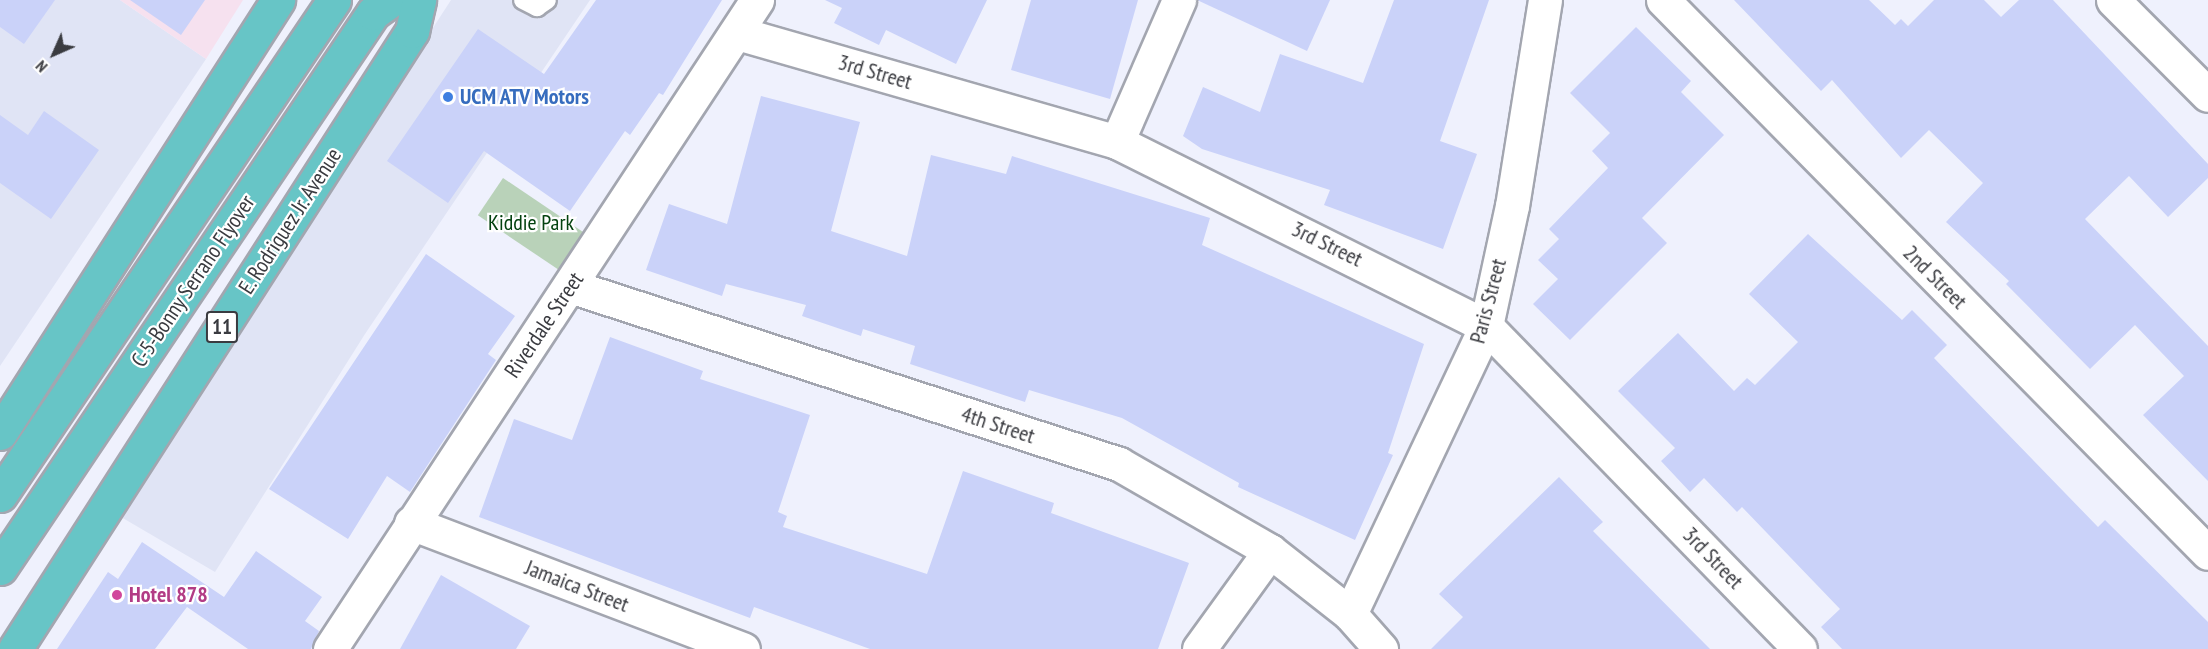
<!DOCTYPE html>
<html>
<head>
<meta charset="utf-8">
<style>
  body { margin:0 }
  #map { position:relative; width:2208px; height:649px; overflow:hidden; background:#eff1fd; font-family:"PT Sans Narrow",sans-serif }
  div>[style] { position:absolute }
  .built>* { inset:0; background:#e0e4f5 }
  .industrial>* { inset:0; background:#f6e1ef }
  .green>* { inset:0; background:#b9d2b9; transform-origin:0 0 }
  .building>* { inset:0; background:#cad2f9 }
  .roads { filter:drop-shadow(2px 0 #a3a6b0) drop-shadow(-2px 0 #a3a6b0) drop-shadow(0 2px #a3a6b0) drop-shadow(0 -2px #a3a6b0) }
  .lane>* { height:18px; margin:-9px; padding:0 9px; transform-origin:9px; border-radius:9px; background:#fff }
  .street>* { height:33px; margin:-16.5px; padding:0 16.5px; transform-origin:16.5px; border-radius:16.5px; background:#fff }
  .primary>* { height:33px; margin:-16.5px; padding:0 16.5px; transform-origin:16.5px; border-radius:16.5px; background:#67c5c6 }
  .dots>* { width:16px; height:16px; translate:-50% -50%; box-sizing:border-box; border:3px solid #fff; border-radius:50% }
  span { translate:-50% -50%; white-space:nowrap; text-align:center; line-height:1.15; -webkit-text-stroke:4.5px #fff; paint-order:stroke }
  .shield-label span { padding:2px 4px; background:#fff; border:2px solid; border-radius:4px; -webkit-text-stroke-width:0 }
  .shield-label { font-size:21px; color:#3a3b40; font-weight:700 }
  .street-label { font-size:22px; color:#3a3b40 }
  .shop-label { font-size:22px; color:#366cbe; font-weight:700 }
  .left { translate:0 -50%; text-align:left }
  .park-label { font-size:22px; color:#03420f }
  .hotel-label { font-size:22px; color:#b23c85; font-weight:700 }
  .north { position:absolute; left:24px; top:24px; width:60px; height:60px; -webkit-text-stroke:4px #fff; paint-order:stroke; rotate:225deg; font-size:16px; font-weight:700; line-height:24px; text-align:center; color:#3a3b40 }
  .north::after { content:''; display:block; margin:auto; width:21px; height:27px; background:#3a3b40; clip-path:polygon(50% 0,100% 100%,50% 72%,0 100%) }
</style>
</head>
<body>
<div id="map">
  <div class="built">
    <div style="clip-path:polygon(0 0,120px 0,206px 59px,0 366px)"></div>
    <div style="clip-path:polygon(451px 0,590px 0,365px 334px,215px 572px,121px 517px,165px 442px)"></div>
  </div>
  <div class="industrial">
    <div style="clip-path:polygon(120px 0,243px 0,206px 59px)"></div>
  </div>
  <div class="green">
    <div style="left:503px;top:178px;width:97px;height:45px;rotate:34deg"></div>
  </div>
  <div class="building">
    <div style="clip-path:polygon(0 0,55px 0,24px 44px,0 27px)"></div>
    <div style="clip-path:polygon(130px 0,205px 0,181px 35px)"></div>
    <div style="clip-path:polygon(596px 0,722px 0,663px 95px,659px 93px,630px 135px,625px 131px,570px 211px,484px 151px,448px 203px,387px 161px,478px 29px,544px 74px)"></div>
    <div style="clip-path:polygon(825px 0,987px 0,956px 64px,886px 30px,879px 45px,834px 23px,842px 8px)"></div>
    <div style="clip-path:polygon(1031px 0,1138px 0,1110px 99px,1011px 70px)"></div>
    <div style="clip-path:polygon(1197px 0,1330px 0,1307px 51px)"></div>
    <div style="clip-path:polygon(1394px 0,1489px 0,1440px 141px,1477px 154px,1443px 249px,1324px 205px,1330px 190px,1202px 149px,1183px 136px,1203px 87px,1260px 112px,1280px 54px,1363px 83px)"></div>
    <div style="clip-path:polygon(1734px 0,1869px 0,1895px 25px,1901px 19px,1908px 26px,1934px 0,1984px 0,2001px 17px,2019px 0,2053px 0,2208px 164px,2208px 178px,2168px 217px,2129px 176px,2085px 219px,2208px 346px,2208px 481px,2143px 415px,2184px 376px,2135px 325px,2090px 369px,2006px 284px,2009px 281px,1946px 222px,1983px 183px,1929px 130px,1901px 158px,1832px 80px,1821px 91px)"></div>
    <div style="clip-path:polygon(1636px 27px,1691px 81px,1681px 92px,1724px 135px,1642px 218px,1667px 243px,1570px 340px,1533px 304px,1558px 279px,1538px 260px,1559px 239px,1549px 229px,1608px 168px,1592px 151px,1610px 133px,1570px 93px)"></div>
    <div style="clip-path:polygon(761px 96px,860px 122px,831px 231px,907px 256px,931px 155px,1006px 174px,1012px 156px,1210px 218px,1202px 245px,1424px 344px,1388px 453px,1393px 455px,1355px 540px,1238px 487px,1239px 483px,1122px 418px,1029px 390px,1025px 402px,910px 364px,915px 346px,863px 329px,861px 336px,802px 316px,806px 305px,726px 284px,722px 296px,646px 270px,669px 204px,727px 224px)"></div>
    <div style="clip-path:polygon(44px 111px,99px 150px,51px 219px,0 183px,0 115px,28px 135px)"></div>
    <div style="clip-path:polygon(1808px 234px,1902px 320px,1912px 310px,1947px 345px,1934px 358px,2098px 527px,2105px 520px,2208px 622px,2208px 649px,1842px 649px,1821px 627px,1840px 609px,1742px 507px,1737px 512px,1704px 478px,1690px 492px,1661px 461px,1675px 448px,1618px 391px,1678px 333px,1734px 391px,1747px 378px,1755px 385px,1798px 342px,1749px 294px)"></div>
    <div style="clip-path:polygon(426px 254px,515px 316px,488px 354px,496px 360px,410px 492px,387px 476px,348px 539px,269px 489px)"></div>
    <div style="clip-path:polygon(610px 337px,703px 371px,700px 379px,810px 415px,778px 512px,787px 516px,783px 527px,927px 574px,963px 471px,1054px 503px,1051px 513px,1189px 563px,1158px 649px,870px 649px,754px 607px,750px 618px,479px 517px,514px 419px,572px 440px)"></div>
    <div style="clip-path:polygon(1559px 477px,1603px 522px,1593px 531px,1710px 649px,1431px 649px,1463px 617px,1439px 594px)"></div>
    <div style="clip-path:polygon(142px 542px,224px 597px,256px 551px,322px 597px,305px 621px,319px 631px,311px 649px,248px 649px,187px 607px,155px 649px,57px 649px,108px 572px,118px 579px)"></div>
    <div style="clip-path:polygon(441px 575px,530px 626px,516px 649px,400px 649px)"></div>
  </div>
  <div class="roads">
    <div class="lane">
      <div style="left:523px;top:0;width:16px;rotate:27deg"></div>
      <div style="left:537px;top:7px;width:12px;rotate:-35deg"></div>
    </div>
    <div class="street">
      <div style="left:1663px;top:0;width:776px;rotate:45.42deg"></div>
      <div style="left:2113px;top:0;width:134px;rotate:45deg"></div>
      <div style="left:737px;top:33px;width:395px;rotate:16deg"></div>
      <div style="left:1117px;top:142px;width:412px;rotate:26.5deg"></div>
      <div style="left:1486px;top:326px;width:450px;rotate:45.8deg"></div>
      <div style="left:1117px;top:142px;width:155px;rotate:-66.4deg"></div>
      <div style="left:570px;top:286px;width:577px;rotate:17.96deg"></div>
      <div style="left:1119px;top:464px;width:174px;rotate:29.9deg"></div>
      <div style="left:1270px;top:551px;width:102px;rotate:38.2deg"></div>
      <div style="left:1350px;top:614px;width:47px;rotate:48.5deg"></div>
      <div style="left:411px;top:523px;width:355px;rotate:20.8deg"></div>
      <div style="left:1350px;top:614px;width:318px;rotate:-64.7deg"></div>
      <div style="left:1486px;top:326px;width:123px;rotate:-77.8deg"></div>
      <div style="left:1512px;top:206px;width:209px;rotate:-80.9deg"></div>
      <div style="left:330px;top:649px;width:777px;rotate:-56.66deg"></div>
      <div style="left:1199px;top:649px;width:121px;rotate:-54.1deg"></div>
    </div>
    <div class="primary">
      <div style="left:0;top:433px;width:515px;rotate:-57.3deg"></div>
      <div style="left:0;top:495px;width:597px;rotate:-55.99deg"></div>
      <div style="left:0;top:568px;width:669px;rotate:-56.1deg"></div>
      <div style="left:373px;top:13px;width:22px;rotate:-36deg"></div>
      <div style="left:15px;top:649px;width:735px;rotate:-57.28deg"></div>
      <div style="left:412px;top:31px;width:32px;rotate:-77deg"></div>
    </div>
  </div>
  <div class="dots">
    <div style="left:448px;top:97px;background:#3f7fe0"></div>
    <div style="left:117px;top:595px;background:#d1479c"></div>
  </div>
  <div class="shield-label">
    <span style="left:222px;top:327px">11</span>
  </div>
  <div class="street-label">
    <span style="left:875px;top:72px;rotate:16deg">3rd Street</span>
    <span style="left:290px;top:221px;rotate:-57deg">E. Rodriguez Jr. Avenue</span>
    <span style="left:1327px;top:244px;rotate:26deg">3rd Street</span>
    <span style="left:1935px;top:277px;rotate:45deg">2nd Street</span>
    <span style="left:193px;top:281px;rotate:-56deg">C-5-Bonny Serrano Flyover</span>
    <span style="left:1488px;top:301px;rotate:-75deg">Paris Street</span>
    <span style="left:544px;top:325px;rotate:-56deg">Riverdale Street</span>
    <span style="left:998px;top:425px;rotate:18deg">4th Street</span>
    <span style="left:1713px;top:558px;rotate:46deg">3rd Street</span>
    <span style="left:577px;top:586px;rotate:21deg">Jamaica Street</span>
  </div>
  <div class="shop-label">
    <span class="left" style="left:460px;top:97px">UCM ATV Motors</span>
  </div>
  <div class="park-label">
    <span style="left:531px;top:223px">Kiddie Park</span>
  </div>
  <div class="hotel-label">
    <span class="left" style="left:129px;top:595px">Hotel 878</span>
  </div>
  <div class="north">N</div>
</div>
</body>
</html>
